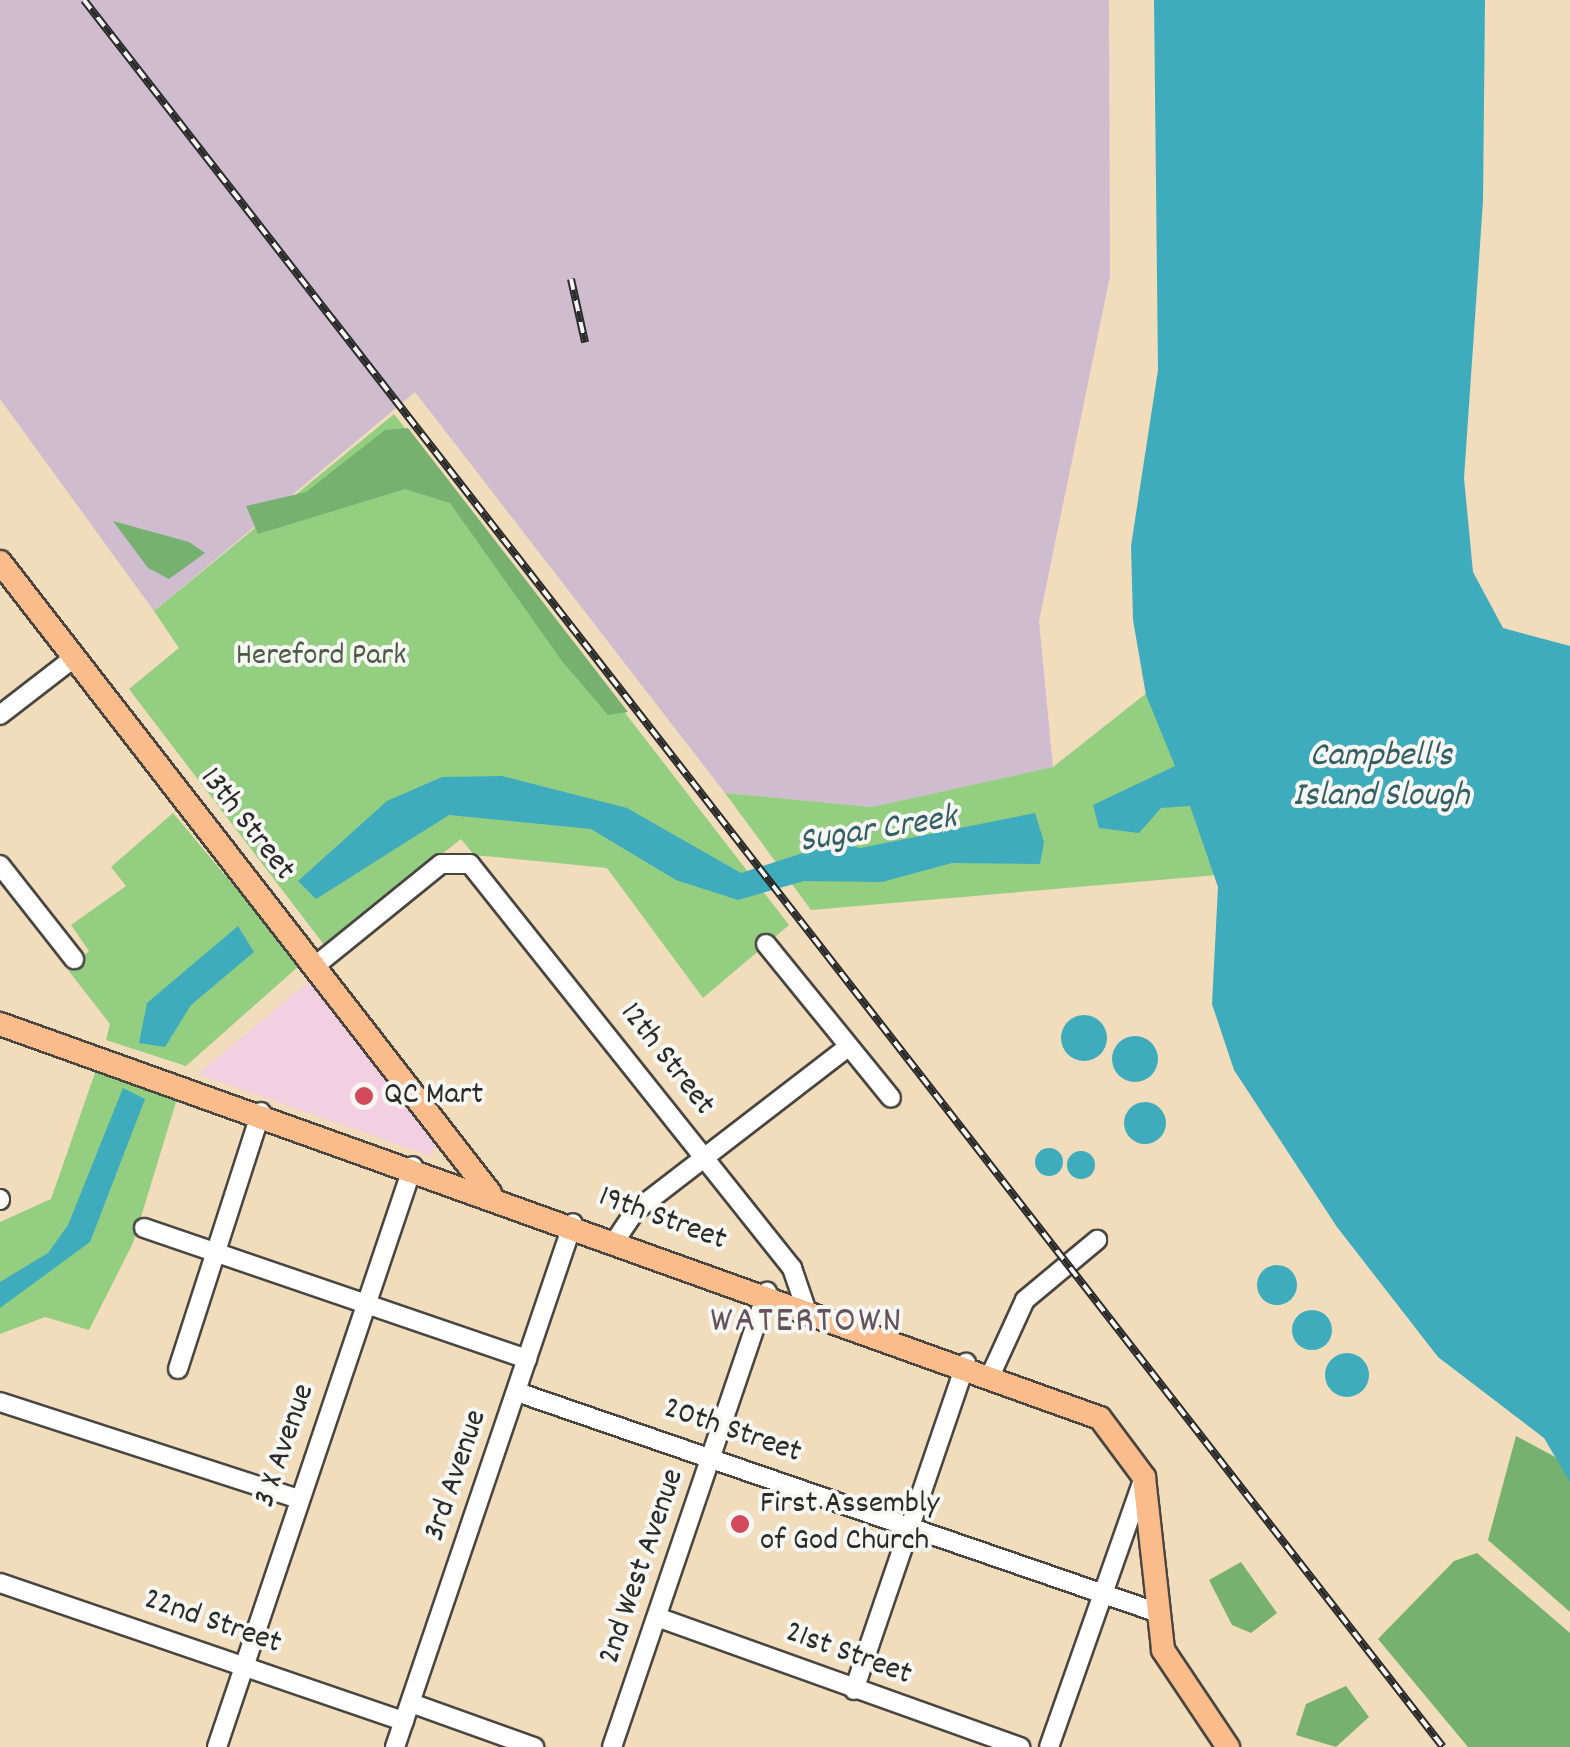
<!DOCTYPE html>
<html>
<head>
<meta charset="utf-8">
<style>
  body { margin:0 }
  #map { position:relative; width:1570px; height:1747px; overflow:hidden; background:#f1dcbc; font-family:Dekko,sans-serif }
  div>[style] { position:absolute }
  .built>* { inset:0; background:#f2cfe1 }
  .industrial>* { inset:0; background:#cfbdcf }
  .green>* { inset:0; background:#94ce81 }
  .forest>* { inset:0; background:#77b16f }
  .water>* { inset:0; background:#3eacbc }
  .round { border-radius:50% }
  .roads { filter:drop-shadow(2px 0 #494641) drop-shadow(-2px 0 #494641) drop-shadow(0 2px #494641) drop-shadow(0 -2px #494641) }
  .minor>* { height:18px; margin:-9px; padding:0 9px; transform-origin:9px; border-radius:9px; background:#fff }
  .major>* { height:22px; margin:-11px; padding:0 11px; transform-origin:11px; border-radius:11px; background:#f9bc8a }
  .rail>* { height:8px; margin-top:-4px; transform-origin:0; background:repeating-linear-gradient(90deg,#f6f6f2 0 11px,#2b2b2b 0 22px); box-sizing:border-box; border-block:2px solid #2b2b2b }
  .dots>* { width:28px; height:28px; translate:-50% -50%; box-sizing:border-box; border:5px solid #f6f6f2; border-radius:50% }
  span { translate:-50% -50%; white-space:nowrap; text-align:center; line-height:1.15; -webkit-text-stroke:8px #f6f6f2; paint-order:stroke }
  .park-label { font-size:32px; color:#4a5c45 }
  .street-label { font-size:32px; color:#2b2b2b }
  .poi-label { font-size:32px; color:#2b2b2b }
  .left { translate:0 -50%; text-align:left }
  .water-label { font-size:35px; color:#335f65; font-style:italic }
  .quarter-label { font-size:38px; color:#64525d; letter-spacing:2.5px }
</style>
</head>
<body>
<div id="map">
  <div class="built">
    <div style="clip-path:polygon(308px 982px,436px 1144px,431px 1156px,198px 1074px)"></div>
  </div>
  <div class="industrial">
    <div style="clip-path:polygon(0 0,1109px 0,1110px 276px,1039px 621px,1053px 767px,872px 807px,725px 793px,415px 392px,154px 611px,0 399px)"></div>
  </div>
  <div class="green">
    <div style="clip-path:polygon(394px 414px,789px 925px,703px 998px,607px 868px,474px 855px,461px 839px,325px 946px,129px 689px,179px 648px,154px 611px)"></div>
    <div style="clip-path:polygon(1182px 665px,1229px 874px,811px 910px,725px 793px,872px 807px,1053px 767px)"></div>
    <div style="clip-path:polygon(173px 813px,300px 965px,186px 1066px,106px 1040px,110px 1024px,68px 970px,89px 951px,71px 925px,126px 886px,111px 867px)"></div>
    <div style="clip-path:polygon(96px 1070px,177px 1099px,133px 1243px,89px 1330px,45px 1317px,0 1334px,0 1222px,51px 1199px)"></div>
  </div>
  <div class="forest">
    <div style="clip-path:polygon(408px 428px,628px 712px,608px 715px,562px 661px,450px 503px,405px 489px,258px 534px,246px 506px,306px 492px,385px 430px)"></div>
    <div style="clip-path:polygon(113px 521px,189px 542px,205px 553px,169px 579px,148px 568px)"></div>
    <div style="clip-path:polygon(1516px 1436px,1570px 1465px,1570px 1612px,1488px 1540px)"></div>
    <div style="clip-path:polygon(1477px 1553px,1570px 1633px,1570px 1747px,1468px 1747px,1378px 1639px,1454px 1561px)"></div>
    <div style="clip-path:polygon(1241px 1562px,1277px 1613px,1251px 1633px,1232px 1625px,1209px 1580px)"></div>
    <div style="clip-path:polygon(1346px 1686px,1369px 1717px,1336px 1747px,1296px 1735px,1306px 1704px)"></div>
  </div>
  <div class="water">
    <div style="clip-path:polygon(1154px 0,1485px 0,1483px 201px,1464px 478px,1473px 572px,1503px 628px,1570px 646px,1570px 1482px,1544px 1438px,1438px 1357px,1337px 1227px,1234px 1070px,1212px 1004px,1218px 887px,1190px 806px,1161px 808px,1139px 833px,1099px 828px,1093px 805px,1175px 766px,1146px 695px,1133px 620px,1131px 546px,1158px 370px)"></div>
    <div style="clip-path:polygon(502px 776px,627px 808px,741px 873px,837px 842px,860px 848px,1035px 813px,1044px 842px,1040px 864px,952px 863px,882px 882px,804px 881px,738px 900px,676px 880px,591px 829px,449px 815px,316px 899px,298px 881px,387px 801px,442px 777px)"></div>
    <div style="clip-path:polygon(238px 926px,254px 952px,191px 1005px,165px 1047px,139px 1043px,147px 1003px)"></div>
    <div class="round" style="left:1061px;top:1015px;width:46px;height:46px"></div>
    <div class="round" style="left:1112px;top:1036px;width:46px;height:46px"></div>
    <div style="clip-path:polygon(123px 1088px,145px 1099px,90px 1242px,0 1308px,0 1282px,48px 1253px,68px 1225px)"></div>
    <div class="round" style="left:1124px;top:1102px;width:42px;height:42px"></div>
    <div class="round" style="left:1035px;top:1148px;width:28px;height:28px"></div>
    <div class="round" style="left:1067px;top:1151px;width:28px;height:28px"></div>
    <div class="round" style="left:1257px;top:1265px;width:40px;height:40px"></div>
    <div class="round" style="left:1292px;top:1310px;width:40px;height:40px"></div>
    <div class="round" style="left:1325px;top:1353px;width:44px;height:44px"></div>
  </div>
  <div class="roads">
    <div class="minor">
      <div style="left:0;top:715px;width:95px;rotate:-37.7deg"></div>
      <div style="left:0;top:865px;width:120px;rotate:51.8deg"></div>
      <div style="left:766px;top:944px;width:198px;rotate:50.9deg"></div>
      <div style="left:315px;top:966px;width:162px;rotate:-39deg"></div>
      <div style="left:441px;top:864px;width:29px"></div>
      <div style="left:470px;top:864px;width:517px;rotate:51.44deg"></div>
      <div style="left:792px;top:1268px;width:40px;rotate:71.1deg"></div>
      <div style="left:0;top:1199px;width:1px;rotate:90deg"></div>
      <div style="left:144px;top:1228px;width:405px;rotate:18.9deg"></div>
      <div style="left:617px;top:1238px;width:32px;rotate:-56deg"></div>
      <div style="left:635px;top:1211px;width:269px;rotate:-37.6deg"></div>
      <div style="left:178px;top:1369px;width:270px;rotate:-72.1deg"></div>
      <div style="left:992px;top:1372px;width:79px;rotate:-65.4deg"></div>
      <div style="left:1025px;top:1300px;width:94px;rotate:-39.8deg"></div>
      <div style="left:517px;top:1392px;width:673px;rotate:19deg"></div>
      <div style="left:0;top:1402px;width:314px;rotate:18deg"></div>
      <div style="left:0;top:1583px;width:427px;rotate:18.9deg"></div>
      <div style="left:657px;top:1617px;width:386px;rotate:19.7deg"></div>
      <div style="left:854px;top:1690px;width:346px;rotate:-71.1deg"></div>
      <div style="left:411px;top:1703px;width:131px;rotate:19.7deg"></div>
      <div style="left:217px;top:1747px;width:613px;rotate:-71.36deg"></div>
      <div style="left:395px;top:1747px;width:553px;rotate:-71.24deg"></div>
      <div style="left:612px;top:1747px;width:481px;rotate:-71.2deg"></div>
      <div style="left:1049px;top:1747px;width:280px;rotate:-70.6deg"></div>
    </div>
    <div class="major">
      <div style="left:0;top:562px;width:799px;rotate:52.17deg"></div>
      <div style="left:0;top:1024px;width:1168px;rotate:19.71deg"></div>
      <div style="left:1100px;top:1418px;width:74px;rotate:53.3deg"></div>
      <div style="left:1144px;top:1477px;width:174px;rotate:83.7deg"></div>
      <div style="left:1163px;top:1650px;width:117px;rotate:56.2deg"></div>
    </div>
  </div>
  <div class="rail">
    <div style="left:84px;top:0;width:2213px;rotate:52.12deg"></div>
    <div style="left:571px;top:279px;width:65px;rotate:77.5deg"></div>
  </div>
  <div class="dots">
    <div style="left:364px;top:1096px;background:#d1495b"></div>
    <div style="left:740px;top:1524px;background:#d1495b"></div>
  </div>
  <div class="park-label">
    <span style="left:321px;top:657px">Hereford Park</span>
  </div>
  <div class="street-label">
    <span style="left:246px;top:825px;rotate:52deg">13th Street</span>
    <span style="left:666px;top:1060px;rotate:52deg">12th Street</span>
    <span style="left:662px;top:1220px;rotate:20deg">19th Street</span>
    <span style="left:732px;top:1432px;rotate:19deg">20th Street</span>
    <span style="left:286px;top:1446px;rotate:-71deg">3 X Avenue</span>
    <span style="left:457px;top:1476px;rotate:-71deg">3rd Avenue</span>
    <span style="left:643px;top:1567px;rotate:-71deg">2nd West Avenue</span>
    <span style="left:212px;top:1623px;rotate:19deg">22nd Street</span>
    <span style="left:848px;top:1655px;rotate:20deg">21st Street</span>
  </div>
  <div class="poi-label">
    <span class="left" style="left:384px;top:1096px">QC Mart</span>
    <span class="left" style="left:760px;top:1524px">First Assembly<br>of God Church</span>
  </div>
  <div class="water-label">
    <span style="left:1381px;top:777px">Campbell's<br>Island Slough</span>
    <span style="left:878px;top:831px;rotate:-9deg">Sugar Creek</span>
  </div>
  <div class="quarter-label">
    <span style="left:807px;top:1323px">WATERTOWN</span>
  </div>
</div>
</body>
</html>
